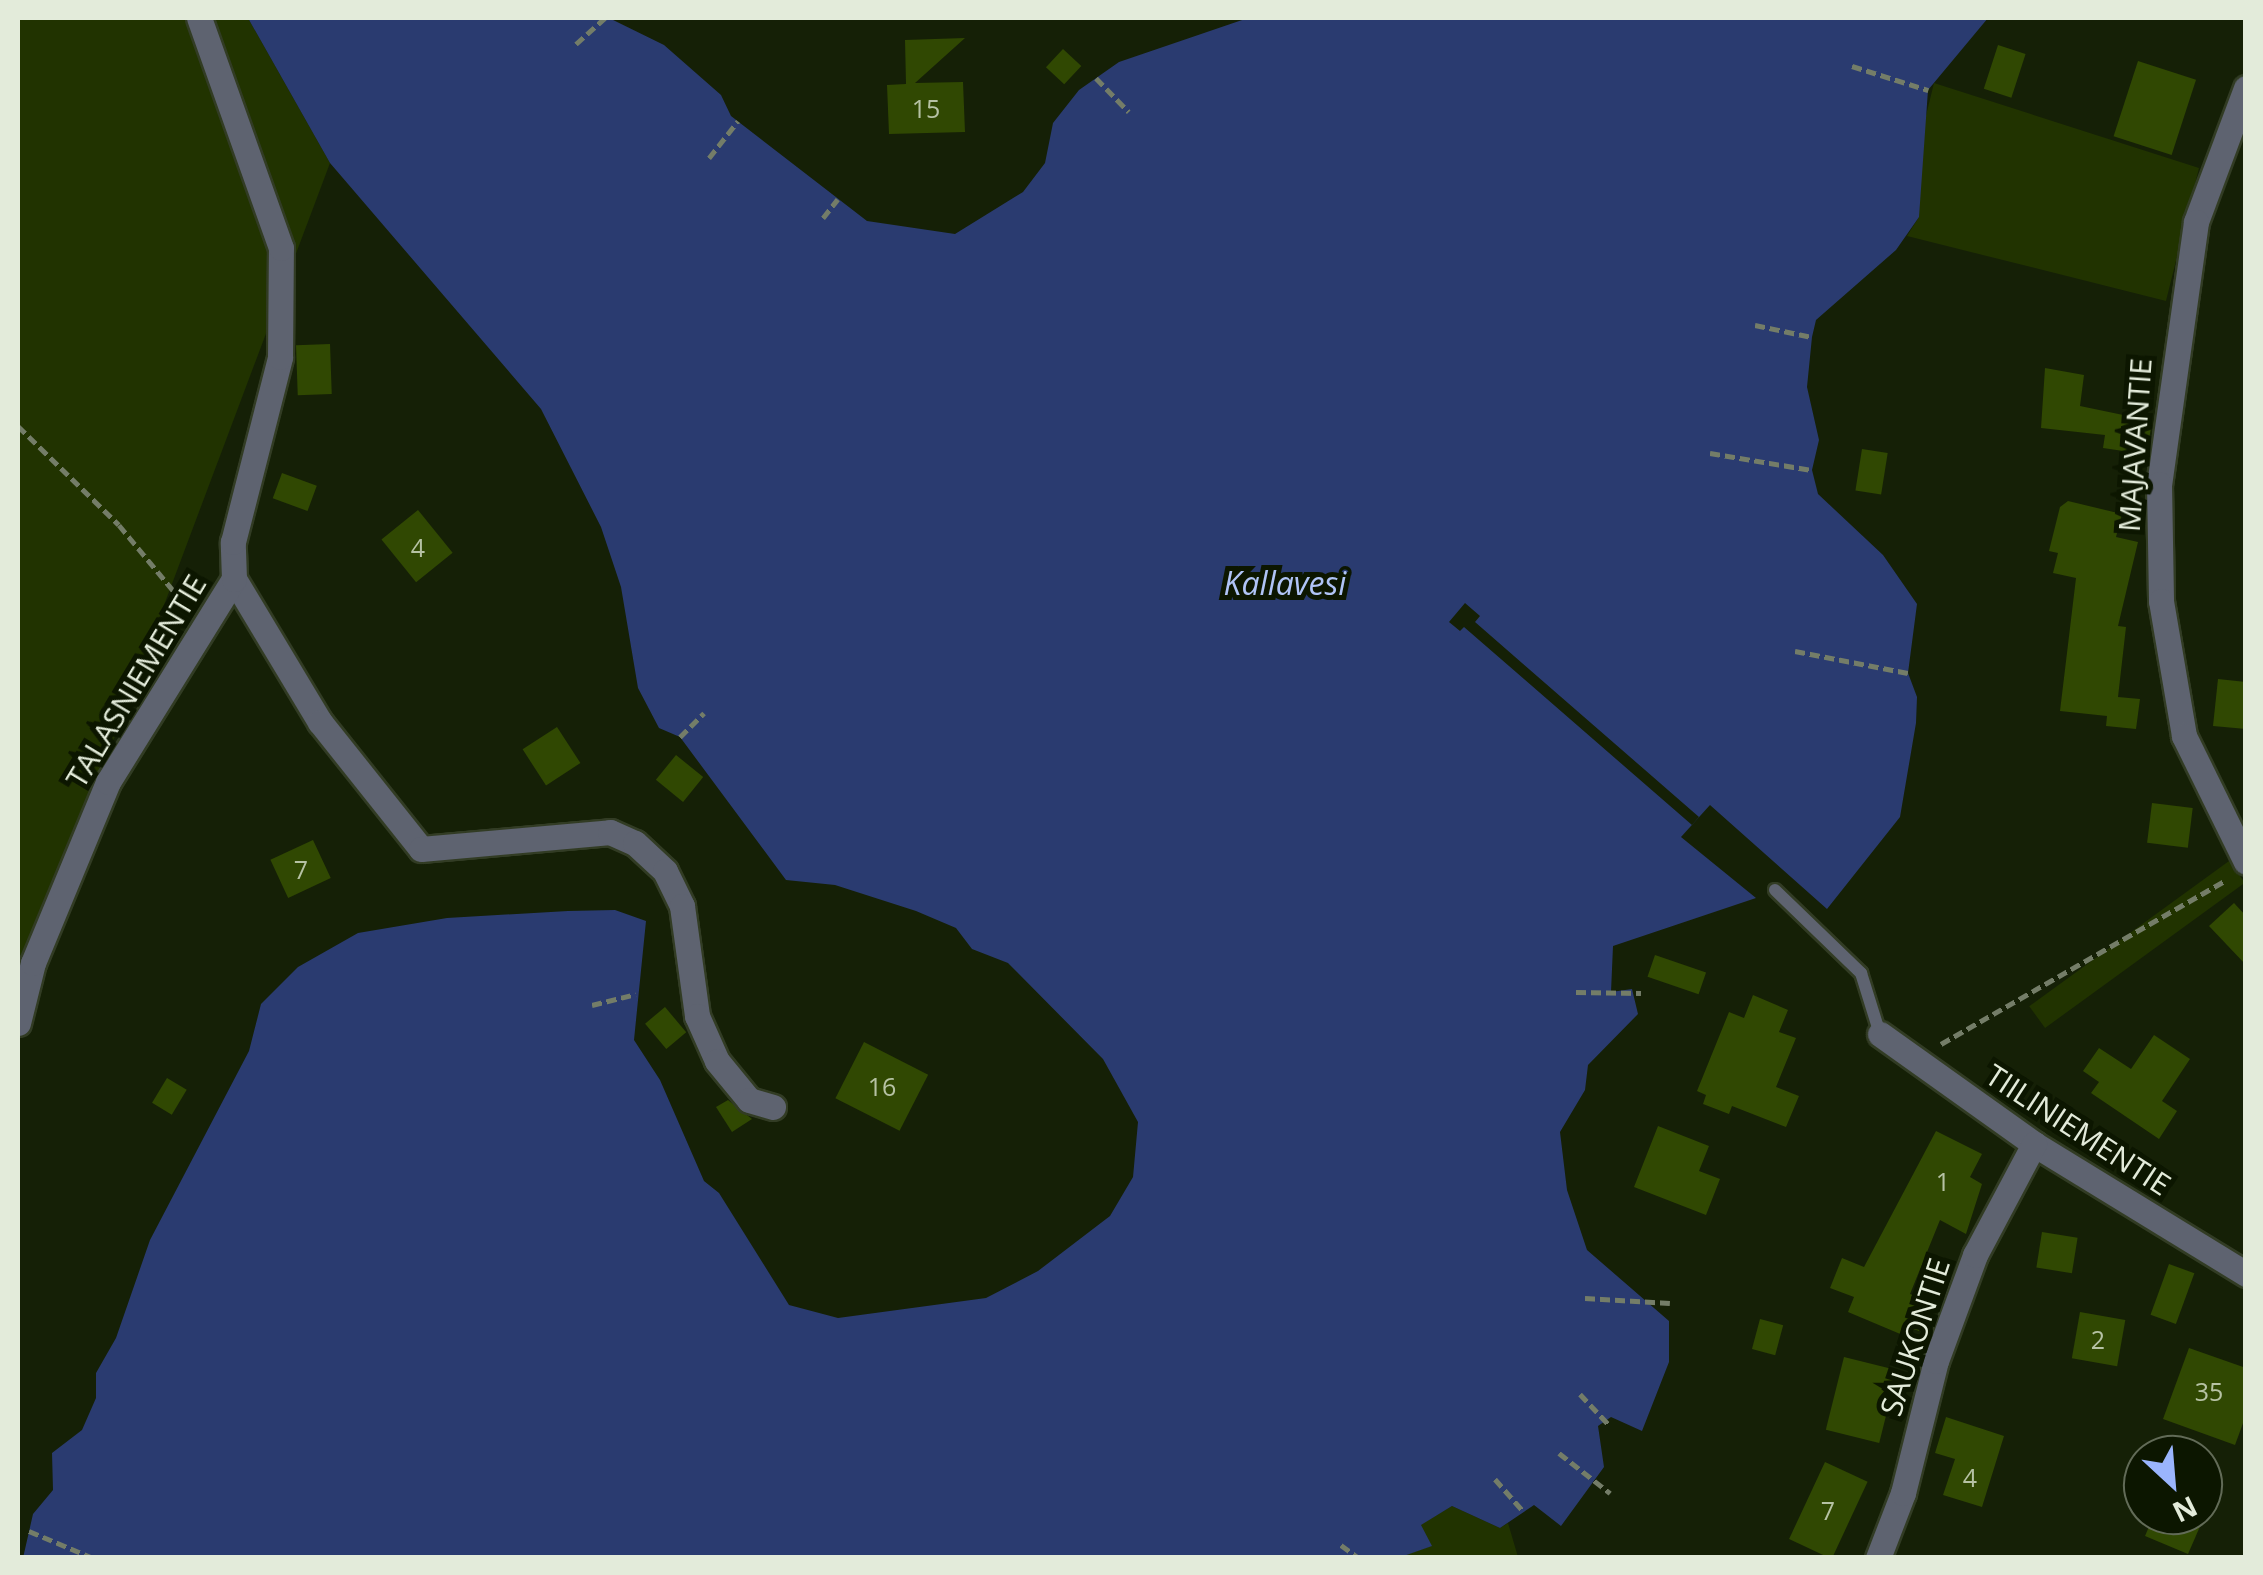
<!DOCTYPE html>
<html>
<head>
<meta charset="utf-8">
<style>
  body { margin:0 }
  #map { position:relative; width:2263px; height:1575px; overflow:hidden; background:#152006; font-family:"Open Sans",sans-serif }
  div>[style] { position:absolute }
  .green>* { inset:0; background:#213300; transform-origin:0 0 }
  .water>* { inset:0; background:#2a3b70 }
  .pier>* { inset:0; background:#152006 }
  .building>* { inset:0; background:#304802; transform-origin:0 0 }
  .path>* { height:5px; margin-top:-2.5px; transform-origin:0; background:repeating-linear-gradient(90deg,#747d68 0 10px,transparent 0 15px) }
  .roads { filter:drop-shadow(2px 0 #323c24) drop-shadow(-2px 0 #323c24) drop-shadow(0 2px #323c24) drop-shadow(0 -2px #323c24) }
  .service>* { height:12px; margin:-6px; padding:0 6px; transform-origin:6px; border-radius:6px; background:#5e6370 }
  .minor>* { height:25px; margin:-12.5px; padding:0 12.5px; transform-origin:12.5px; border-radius:12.5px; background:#5e6370 }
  span { translate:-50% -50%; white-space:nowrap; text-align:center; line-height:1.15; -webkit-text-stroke:10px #0c1600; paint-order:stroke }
  .number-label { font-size:25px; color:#b6c2a4 }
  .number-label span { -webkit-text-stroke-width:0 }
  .street-label { font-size:30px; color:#e3ebda }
  .water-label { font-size:32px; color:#b0c4f6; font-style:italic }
  .frame { position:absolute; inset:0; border:20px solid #e3ebda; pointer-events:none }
  .north { position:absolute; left:2123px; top:1435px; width:100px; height:100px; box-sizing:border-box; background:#0c1600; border:2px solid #626b57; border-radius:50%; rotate:154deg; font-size:28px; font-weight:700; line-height:40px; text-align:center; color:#e3ebda }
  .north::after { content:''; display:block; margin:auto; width:35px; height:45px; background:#9ab5fd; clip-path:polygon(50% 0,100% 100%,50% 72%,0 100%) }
</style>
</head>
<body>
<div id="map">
  <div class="green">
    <div style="clip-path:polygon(18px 18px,248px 18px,330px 163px,18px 994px)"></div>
    <div style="clip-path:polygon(1934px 83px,2199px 168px,2166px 301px,1907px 236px,1919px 217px,1920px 140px)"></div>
    <div style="left:2229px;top:861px;width:27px;height:247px;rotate:54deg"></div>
    <div style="clip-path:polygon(1452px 1506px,1500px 1528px,1508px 1523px,1518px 1557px,1399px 1557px,1431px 1546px,1420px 1525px)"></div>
  </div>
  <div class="water">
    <div style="clip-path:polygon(248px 18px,609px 18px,664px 45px,721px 95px,731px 116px,867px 221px,955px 234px,1023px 192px,1045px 163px,1053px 123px,1079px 90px,1119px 62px,1248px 18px,1988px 18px,1928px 90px,1919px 217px,1896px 250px,1816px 320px,1812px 337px,1807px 387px,1819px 440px,1812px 470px,1818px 494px,1883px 555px,1917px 604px,1908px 673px,1917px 697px,1916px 723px,1900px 817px,1827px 909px,1710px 805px,1681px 837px,1756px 898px,1613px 946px,1611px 992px,1632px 989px,1638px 1014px,1588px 1065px,1585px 1090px,1560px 1132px,1567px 1190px,1587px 1250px,1669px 1321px,1669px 1362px,1642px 1431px,1611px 1417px,1598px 1426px,1604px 1467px,1561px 1526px,1534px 1505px,1500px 1528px,1452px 1506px,1421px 1525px,1432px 1546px,1398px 1558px,23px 1558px,33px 1514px,53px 1490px,52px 1453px,82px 1430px,96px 1398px,96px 1373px,116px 1338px,150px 1240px,249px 1051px,261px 1004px,298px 967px,358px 933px,447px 918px,568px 911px,615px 910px,646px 921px,634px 1040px,660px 1080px,704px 1181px,719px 1193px,789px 1305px,838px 1318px,986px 1298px,1038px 1271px,1110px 1216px,1133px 1177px,1138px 1122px,1103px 1059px,1008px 963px,972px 949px,956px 928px,916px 911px,835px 885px,786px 880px,680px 737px,659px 728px,638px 688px,621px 587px,601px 527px,541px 409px,330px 163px)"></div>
  </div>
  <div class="pier">
    <div style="clip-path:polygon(1465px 603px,1480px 616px,1475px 622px,1699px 817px,1692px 825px,1464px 627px,1460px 631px,1449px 622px)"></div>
  </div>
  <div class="building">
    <div style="clip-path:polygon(965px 38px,915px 83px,963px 82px,965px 132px,889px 134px,887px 85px,906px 84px,905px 40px)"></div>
    <div style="left:1998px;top:45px;width:29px;height:46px;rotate:18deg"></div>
    <div style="left:1063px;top:49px;width:25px;height:25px;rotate:43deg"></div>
    <div style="left:2138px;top:61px;width:61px;height:79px;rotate:18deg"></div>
    <div style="left:330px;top:344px;width:50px;height:34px;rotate:88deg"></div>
    <div style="clip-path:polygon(2045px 368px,2084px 375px,2080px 406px,2152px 421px,2149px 440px,2133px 438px,2130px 452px,2103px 448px,2105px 435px,2041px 428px)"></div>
    <div style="left:1862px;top:449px;width:26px;height:42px;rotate:9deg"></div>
    <div style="left:282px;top:473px;width:37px;height:27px;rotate:20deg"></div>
    <div style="clip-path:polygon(2068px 501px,2122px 514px,2116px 537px,2138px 542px,2118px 626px,2126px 627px,2118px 697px,2140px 699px,2136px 729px,2106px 726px,2107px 716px,2060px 711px,2076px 578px,2053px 573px,2058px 553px,2049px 551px,2060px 507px)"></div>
    <div style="left:418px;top:510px;width:55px;height:47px;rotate:51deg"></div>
    <div style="clip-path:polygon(2218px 679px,2246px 682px,2246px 729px,2213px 726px)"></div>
    <div style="left:557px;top:727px;width:43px;height:41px;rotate:57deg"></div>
    <div style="left:676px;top:755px;width:35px;height:32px;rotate:39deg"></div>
    <div style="left:2152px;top:803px;width:41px;height:40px;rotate:7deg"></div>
    <div style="left:313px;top:840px;width:42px;height:47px;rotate:65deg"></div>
    <div style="clip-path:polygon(2234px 903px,2246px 916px,2246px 965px,2209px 926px)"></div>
    <div style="left:1655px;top:955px;width:54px;height:23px;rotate:19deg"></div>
    <div style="clip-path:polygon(1753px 995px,1788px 1010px,1779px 1032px,1796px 1038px,1776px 1087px,1799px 1096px,1786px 1127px,1732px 1106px,1729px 1114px,1703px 1104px,1706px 1095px,1697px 1091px,1729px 1012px,1744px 1018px)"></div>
    <div style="left:665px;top:1007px;width:33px;height:26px;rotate:50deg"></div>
    <div style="clip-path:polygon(2154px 1035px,2190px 1059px,2162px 1101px,2177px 1111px,2159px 1139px,2091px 1093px,2099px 1082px,2083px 1071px,2099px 1048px,2131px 1069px)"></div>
    <div style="left:864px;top:1042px;width:72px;height:63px;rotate:27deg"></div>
    <div style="left:167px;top:1078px;width:23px;height:29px;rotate:31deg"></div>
    <div style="clip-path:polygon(728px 1100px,752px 1119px,732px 1132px,716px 1107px)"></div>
    <div style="clip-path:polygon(1658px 1126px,1709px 1146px,1699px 1171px,1720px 1179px,1706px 1215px,1634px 1187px)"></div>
    <div style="clip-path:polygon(1936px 1131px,1982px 1154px,1970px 1177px,1982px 1184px,1966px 1234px,1940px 1220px,1910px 1294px,1931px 1302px,1919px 1331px,1908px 1327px,1905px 1336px,1848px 1312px,1854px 1297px,1830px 1288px,1842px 1258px,1864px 1267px)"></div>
    <div style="left:2042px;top:1232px;width:36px;height:36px;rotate:9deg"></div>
    <div style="left:2169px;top:1264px;width:27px;height:54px;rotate:20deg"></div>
    <div style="left:2080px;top:1312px;width:46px;height:47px;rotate:10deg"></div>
    <div style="left:1760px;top:1319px;width:24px;height:31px;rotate:15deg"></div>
    <div style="clip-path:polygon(2189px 1348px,2246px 1368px,2246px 1415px,2235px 1445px,2163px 1419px)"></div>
    <div style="left:1844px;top:1357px;width:55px;height:75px;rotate:14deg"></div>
    <div style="clip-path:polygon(1946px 1417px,2004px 1436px,1982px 1507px,1943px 1495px,1955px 1459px,1935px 1453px)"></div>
    <div style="left:1825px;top:1462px;width:47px;height:85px;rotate:25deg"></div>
    <div style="clip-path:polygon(2154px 1515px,2205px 1515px,2188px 1554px,2145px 1536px)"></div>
  </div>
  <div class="path">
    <div style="left:576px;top:44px;width:39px;rotate:-42deg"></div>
    <div style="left:1852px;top:66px;width:80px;rotate:17.5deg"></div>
    <div style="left:1096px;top:78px;width:47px;rotate:45.9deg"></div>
    <div style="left:709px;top:158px;width:47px;rotate:-51.9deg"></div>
    <div style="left:823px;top:218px;width:24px;rotate:-52deg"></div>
    <div style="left:1755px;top:325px;width:58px;rotate:11.9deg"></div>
    <div style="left:18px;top:426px;width:141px;rotate:44.4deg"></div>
    <div style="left:119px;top:525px;width:105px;rotate:50.4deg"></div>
    <div style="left:1710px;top:453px;width:103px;rotate:9.5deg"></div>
    <div style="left:1795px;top:651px;width:115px;rotate:11deg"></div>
    <div style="left:680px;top:737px;width:34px;rotate:-45deg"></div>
    <div style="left:1576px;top:992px;width:65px;rotate:0.9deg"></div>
    <div style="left:592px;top:1005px;width:45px;rotate:-14deg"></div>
    <div style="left:1941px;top:1044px;width:329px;rotate:-29.9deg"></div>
    <div style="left:1585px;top:1298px;width:85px;rotate:3.4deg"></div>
    <div style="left:1580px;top:1394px;width:45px;rotate:46.8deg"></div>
    <div style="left:1559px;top:1453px;width:65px;rotate:38.1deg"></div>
    <div style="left:1495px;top:1479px;width:44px;rotate:48.7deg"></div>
    <div style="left:29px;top:1531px;width:67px;rotate:22.8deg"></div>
    <div style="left:1341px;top:1545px;width:22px;rotate:36deg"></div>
  </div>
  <div class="roads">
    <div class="service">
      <div style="left:1775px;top:890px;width:120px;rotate:44deg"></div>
      <div style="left:1861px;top:973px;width:64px;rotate:72.7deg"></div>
    </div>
    <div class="minor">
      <div style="left:2246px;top:88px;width:143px;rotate:110.5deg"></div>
      <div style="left:2196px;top:222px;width:265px;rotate:98deg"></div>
      <div style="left:2159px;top:484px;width:117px;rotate:89deg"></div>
      <div style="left:2161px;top:601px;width:137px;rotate:80.3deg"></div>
      <div style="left:2184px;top:736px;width:140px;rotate:63.8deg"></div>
      <div style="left:234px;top:579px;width:167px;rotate:59deg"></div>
      <div style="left:320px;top:722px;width:162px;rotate:51.5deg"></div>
      <div style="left:421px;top:849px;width:190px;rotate:-5.1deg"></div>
      <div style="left:610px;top:832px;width:27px;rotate:24deg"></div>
      <div style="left:635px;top:843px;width:41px;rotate:43deg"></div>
      <div style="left:665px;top:871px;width:39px;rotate:64deg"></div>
      <div style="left:682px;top:906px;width:111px;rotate:82.2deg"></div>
      <div style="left:697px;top:1016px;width:49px;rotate:66deg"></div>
      <div style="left:717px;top:1061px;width:50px;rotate:50.6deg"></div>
      <div style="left:749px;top:1100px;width:25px;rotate:16deg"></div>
      <div style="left:18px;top:1023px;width:62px;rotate:-76deg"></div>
      <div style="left:33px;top:963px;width:196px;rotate:-67.5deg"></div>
      <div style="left:108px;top:782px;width:239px;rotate:-58.2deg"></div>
      <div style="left:234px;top:579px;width:37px;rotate:-92deg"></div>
      <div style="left:233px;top:542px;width:191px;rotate:-75.7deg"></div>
      <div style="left:280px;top:357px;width:109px;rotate:-89.5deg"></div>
      <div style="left:281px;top:248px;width:244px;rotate:-109.6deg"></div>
      <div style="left:1880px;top:1034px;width:189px;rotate:35.5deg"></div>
      <div style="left:2034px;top:1144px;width:249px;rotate:31.5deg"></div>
      <div style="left:1878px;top:1558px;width:70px;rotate:-69deg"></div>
      <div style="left:1903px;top:1493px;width:136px;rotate:-76deg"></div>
      <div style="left:1936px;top:1361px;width:113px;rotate:-69.8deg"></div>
      <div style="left:1975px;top:1255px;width:126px;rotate:-62deg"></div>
    </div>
  </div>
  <div class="number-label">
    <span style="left:926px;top:108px">15</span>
    <span style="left:418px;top:547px">4</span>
    <span style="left:301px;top:869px">7</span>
    <span style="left:882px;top:1086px">16</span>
    <span style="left:1943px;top:1181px">1</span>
    <span style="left:2098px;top:1339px">2</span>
    <span style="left:2209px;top:1391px">35</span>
    <span style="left:1970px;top:1477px">4</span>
    <span style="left:1828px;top:1510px">7</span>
  </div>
  <div class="street-label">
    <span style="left:2135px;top:445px;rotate:-86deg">MAJAVANTIE</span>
    <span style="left:136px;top:681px;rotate:-59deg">TALASNIEMENTIE</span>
    <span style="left:2078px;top:1130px;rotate:33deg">TIILINIEMENTIE</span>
    <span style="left:1915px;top:1337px;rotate:-72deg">SAUKONTIE</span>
  </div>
  <div class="water-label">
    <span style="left:1285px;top:583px">Kallavesi</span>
  </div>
  <div class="frame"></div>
  <div class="north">N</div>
</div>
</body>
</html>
